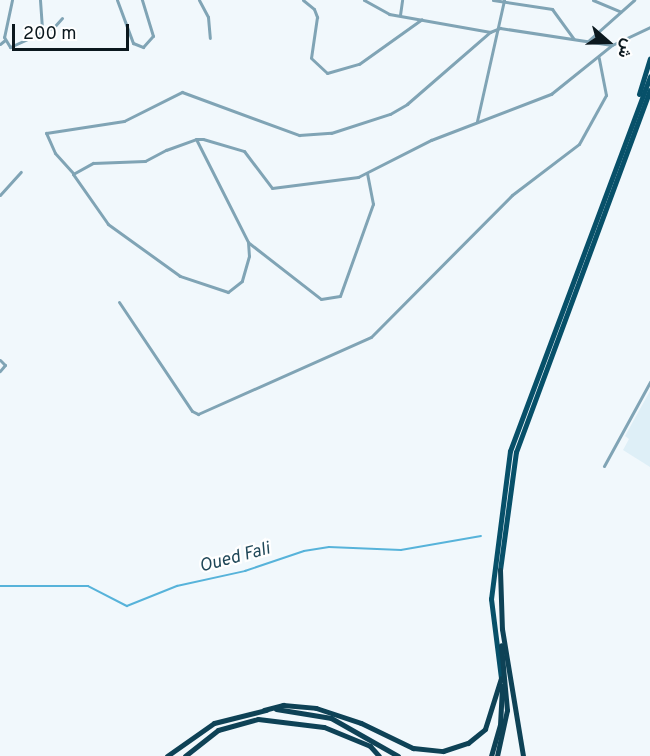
<!DOCTYPE html>
<html>
<head>
<meta charset="utf-8">
<style>
  body { margin:0 }
  #map { position:relative; width:650px; height:756px; overflow:hidden; background:#f1f8fc; font-family:Overpass,Vazirmatn,sans-serif }
  div>[style] { position:absolute }
  .built>* { inset:0; background:#deeff7 }
  .stream>* { height:1.5px; margin:-0.75px; padding:0 0.75px; transform-origin:0.75px; border-radius:0.75px; background:#57b3da }
  .minor>* { height:3px; margin:-1.5px; padding:0 1.5px; transform-origin:1.5px; border-radius:1.5px; background:#80a4b5 }
  .trunk>* { height:5px; margin:-2.5px; padding:0 2.5px; transform-origin:2.5px; border-radius:2.5px; background:#075069 }
  .motorway>* { height:5px; margin:-2.5px; padding:0 2.5px; transform-origin:2.5px; border-radius:2.5px; background:#0e4256 }
  span { translate:-50% -50%; white-space:nowrap; text-align:center; line-height:1.15; -webkit-text-stroke:4.5px #fff; paint-order:stroke }
  .water-label { font-size:18px; color:#1f4758; font-style:italic }
  .north { position:absolute; left:578px; top:12px; width:60px; height:60px; -webkit-text-stroke:4px #fff; paint-order:stroke; rotate:110deg; font-size:16px; font-weight:700; line-height:24px; text-align:center; color:#0b181e }
  .north::after { content:''; display:block; margin:auto; width:21px; height:27px; background:#0b181e; clip-path:polygon(50% 0,100% 100%,50% 72%,0 100%) }
  .scale { position:absolute; left:12px; top:24px; width:117px; height:27px; box-sizing:border-box; border:3px solid #0b181e; border-top:0; padding-left:8px; font-size:18px; line-height:21px; white-space:nowrap; color:#0b181e; -webkit-text-stroke:4px #fff; paint-order:stroke }
</style>
</head>
<body>
<div id="map">
  <div class="built">
    <div style="clip-path:polygon(650px 391px,650px 467px,623px 450px,629px 439px,625px 436px)"></div>
  </div>
  <div class="stream">
    <div style="left:0;top:586px;width:88px"></div>
    <div style="left:88px;top:586px;width:44px;rotate:27.1deg"></div>
    <div style="left:127px;top:606px;width:54px;rotate:-21.8deg"></div>
    <div style="left:177px;top:586px;width:70px;rotate:-12.4deg"></div>
    <div style="left:245px;top:571px;width:62px;rotate:-18.7deg"></div>
    <div style="left:304px;top:551px;width:25px;rotate:-9deg"></div>
    <div style="left:329px;top:547px;width:72px;rotate:2.4deg"></div>
    <div style="left:401px;top:550px;width:81px;rotate:-9.9deg"></div>
  </div>
  <div class="minor">
    <div style="left:12px;top:0;width:38px;rotate:102deg"></div>
    <div style="left:4px;top:37px;width:12px;rotate:59deg"></div>
    <div style="left:10px;top:47px;width:48px;rotate:-24.4deg"></div>
    <div style="left:54px;top:27px;width:12px;rotate:-48deg"></div>
    <div style="left:40px;top:0;width:30px;rotate:86deg"></div>
    <div style="left:117px;top:0;width:46px;rotate:69.6deg"></div>
    <div style="left:133px;top:43px;width:11px;rotate:22deg"></div>
    <div style="left:143px;top:47px;width:15px;rotate:-48deg"></div>
    <div style="left:153px;top:36px;width:38px;rotate:-107deg"></div>
    <div style="left:199px;top:0;width:19px;rotate:62deg"></div>
    <div style="left:208px;top:17px;width:21px;rotate:85deg"></div>
    <div style="left:303px;top:0;width:14px;rotate:39deg"></div>
    <div style="left:314px;top:9px;width:9px;rotate:69deg"></div>
    <div style="left:317px;top:17px;width:41px;rotate:98.3deg"></div>
    <div style="left:311px;top:58px;width:22px;rotate:43deg"></div>
    <div style="left:327px;top:73px;width:33px;rotate:-16deg"></div>
    <div style="left:359px;top:64px;width:77px;rotate:-35.5deg"></div>
    <div style="left:364px;top:0;width:29px;rotate:29deg"></div>
    <div style="left:389px;top:14px;width:103px;rotate:10.1deg"></div>
    <div style="left:490px;top:32px;width:11px;rotate:-22deg"></div>
    <div style="left:500px;top:28px;width:113px;rotate:8.6deg"></div>
    <div style="left:493px;top:0;width:60px;rotate:8.7deg"></div>
    <div style="left:552px;top:9px;width:37px;rotate:54deg"></div>
    <div style="left:593px;top:0;width:30px;rotate:23deg"></div>
    <div style="left:400px;top:15px;width:15px;rotate:-82deg"></div>
    <div style="left:588px;top:41px;width:62px;rotate:-41.7deg"></div>
    <div style="left:0;top:44px;width:6px;rotate:-39deg"></div>
    <div style="left:477px;top:121px;width:124px;rotate:-77.4deg"></div>
    <div style="left:196px;top:139px;width:115px;rotate:63.2deg"></div>
    <div style="left:248px;top:242px;width:14px;rotate:86deg"></div>
    <div style="left:249px;top:256px;width:26px;rotate:106deg"></div>
    <div style="left:242px;top:281px;width:18px;rotate:142deg"></div>
    <div style="left:228px;top:292px;width:51px;rotate:-161.6deg"></div>
    <div style="left:180px;top:276px;width:89px;rotate:-144.2deg"></div>
    <div style="left:108px;top:224px;width:61px;rotate:-125deg"></div>
    <div style="left:73px;top:174px;width:23px;rotate:-29deg"></div>
    <div style="left:93px;top:163px;width:52px;rotate:-2.2deg"></div>
    <div style="left:145px;top:161px;width:24px;rotate:-28deg"></div>
    <div style="left:166px;top:150px;width:32px;rotate:-20deg"></div>
    <div style="left:196px;top:139px;width:7px"></div>
    <div style="left:203px;top:139px;width:43px;rotate:16.3deg"></div>
    <div style="left:244px;top:151px;width:46px;rotate:52.9deg"></div>
    <div style="left:272px;top:188px;width:87px;rotate:-7.3deg"></div>
    <div style="left:358px;top:177px;width:82px;rotate:-26.9deg"></div>
    <div style="left:431px;top:140px;width:129px;rotate:-21deg"></div>
    <div style="left:551px;top:94px;width:78px;rotate:-38.8deg"></div>
    <div style="left:612px;top:45px;width:42px;rotate:-25.3deg"></div>
    <div style="left:73px;top:173px;width:27px;rotate:-132deg"></div>
    <div style="left:55px;top:153px;width:22px;rotate:-114deg"></div>
    <div style="left:46px;top:133px;width:79px;rotate:-8.7deg"></div>
    <div style="left:124px;top:121px;width:65px;rotate:-26.6deg"></div>
    <div style="left:182px;top:92px;width:125px;rotate:20.2deg"></div>
    <div style="left:299px;top:135px;width:32px;rotate:-4deg"></div>
    <div style="left:331px;top:133px;width:62px;rotate:-17.9deg"></div>
    <div style="left:390px;top:114px;width:20px;rotate:-30deg"></div>
    <div style="left:407px;top:104px;width:110px;rotate:-40.9deg"></div>
    <div style="left:0;top:195px;width:31px;rotate:-48deg"></div>
    <div style="left:249px;top:243px;width:91px;rotate:37.9deg"></div>
    <div style="left:321px;top:299px;width:19px;rotate:-9deg"></div>
    <div style="left:340px;top:296px;width:98px;rotate:-70.3deg"></div>
    <div style="left:373px;top:204px;width:31px;rotate:-101deg"></div>
    <div style="left:119px;top:302px;width:131px;rotate:56.2deg"></div>
    <div style="left:192px;top:411px;width:7px;rotate:27deg"></div>
    <div style="left:198px;top:414px;width:189px;rotate:-24deg"></div>
    <div style="left:371px;top:337px;width:200px;rotate:-45.2deg"></div>
    <div style="left:512px;top:195px;width:84px;rotate:-37.3deg"></div>
    <div style="left:579px;top:144px;width:56px;rotate:-61.1deg"></div>
    <div style="left:606px;top:95px;width:38px;rotate:-101deg"></div>
    <div style="left:0;top:360px;width:7px;rotate:45deg"></div>
    <div style="left:5px;top:365px;width:8px;rotate:130deg"></div>
    <div style="left:604px;top:466px;width:96px;rotate:-61.3deg"></div>
  </div>
  <div class="trunk">
    <div style="left:639px;top:94px;width:37px;rotate:-73deg"></div>
    <div style="left:500px;top:570px;width:119px;rotate:-82.3deg"></div>
    <div style="left:516px;top:452px;width:386px;rotate:-69.7deg"></div>
    <div style="left:501px;top:678px;width:80px;rotate:-97.2deg"></div>
    <div style="left:491px;top:599px;width:149px;rotate:-82.7deg"></div>
    <div style="left:510px;top:451px;width:400px;rotate:-69.5deg"></div>
  </div>
  <div class="motorway">
    <div style="left:500px;top:570px;width:59px;rotate:88.1deg"></div>
    <div style="left:502px;top:629px;width:129px;rotate:80.6deg"></div>
    <div style="left:276px;top:709px;width:56px;rotate:9.3deg"></div>
    <div style="left:331px;top:718px;width:77px;rotate:29.6deg"></div>
    <div style="left:264px;top:710px;width:20px;rotate:-15deg"></div>
    <div style="left:283px;top:705px;width:33px;rotate:5deg"></div>
    <div style="left:316px;top:708px;width:47px;rotate:18.4deg"></div>
    <div style="left:361px;top:723px;width:58px;rotate:25.7deg"></div>
    <div style="left:413px;top:748px;width:30px;rotate:6deg"></div>
    <div style="left:443px;top:751px;width:26px;rotate:-18deg"></div>
    <div style="left:468px;top:743px;width:22px;rotate:-39deg"></div>
    <div style="left:485px;top:729px;width:53px;rotate:-72.6deg"></div>
    <div style="left:167px;top:756px;width:57px;rotate:-35.1deg"></div>
    <div style="left:214px;top:723px;width:54px;rotate:-14deg"></div>
    <div style="left:185px;top:756px;width:42px;rotate:-38.2deg"></div>
    <div style="left:218px;top:730px;width:41px;rotate:-15.4deg"></div>
    <div style="left:258px;top:719px;width:66px;rotate:6.9deg"></div>
    <div style="left:324px;top:727px;width:50px;rotate:22.4deg"></div>
    <div style="left:370px;top:746px;width:13px;rotate:48deg"></div>
    <div style="left:491px;top:756px;width:32px;rotate:-74deg"></div>
    <div style="left:500px;top:725px;width:39px;rotate:-87deg"></div>
    <div style="left:497px;top:756px;width:47px;rotate:-77.7deg"></div>
    <div style="left:507px;top:710px;width:65px;rotate:-95.3deg"></div>
  </div>
  <div class="water-label">
    <span style="left:235px;top:559px;rotate:-15deg">Oued Fali</span>
  </div>
  <div class="north">ش</div>
  <div class="scale">200 m</div>
</div>
</body>
</html>
